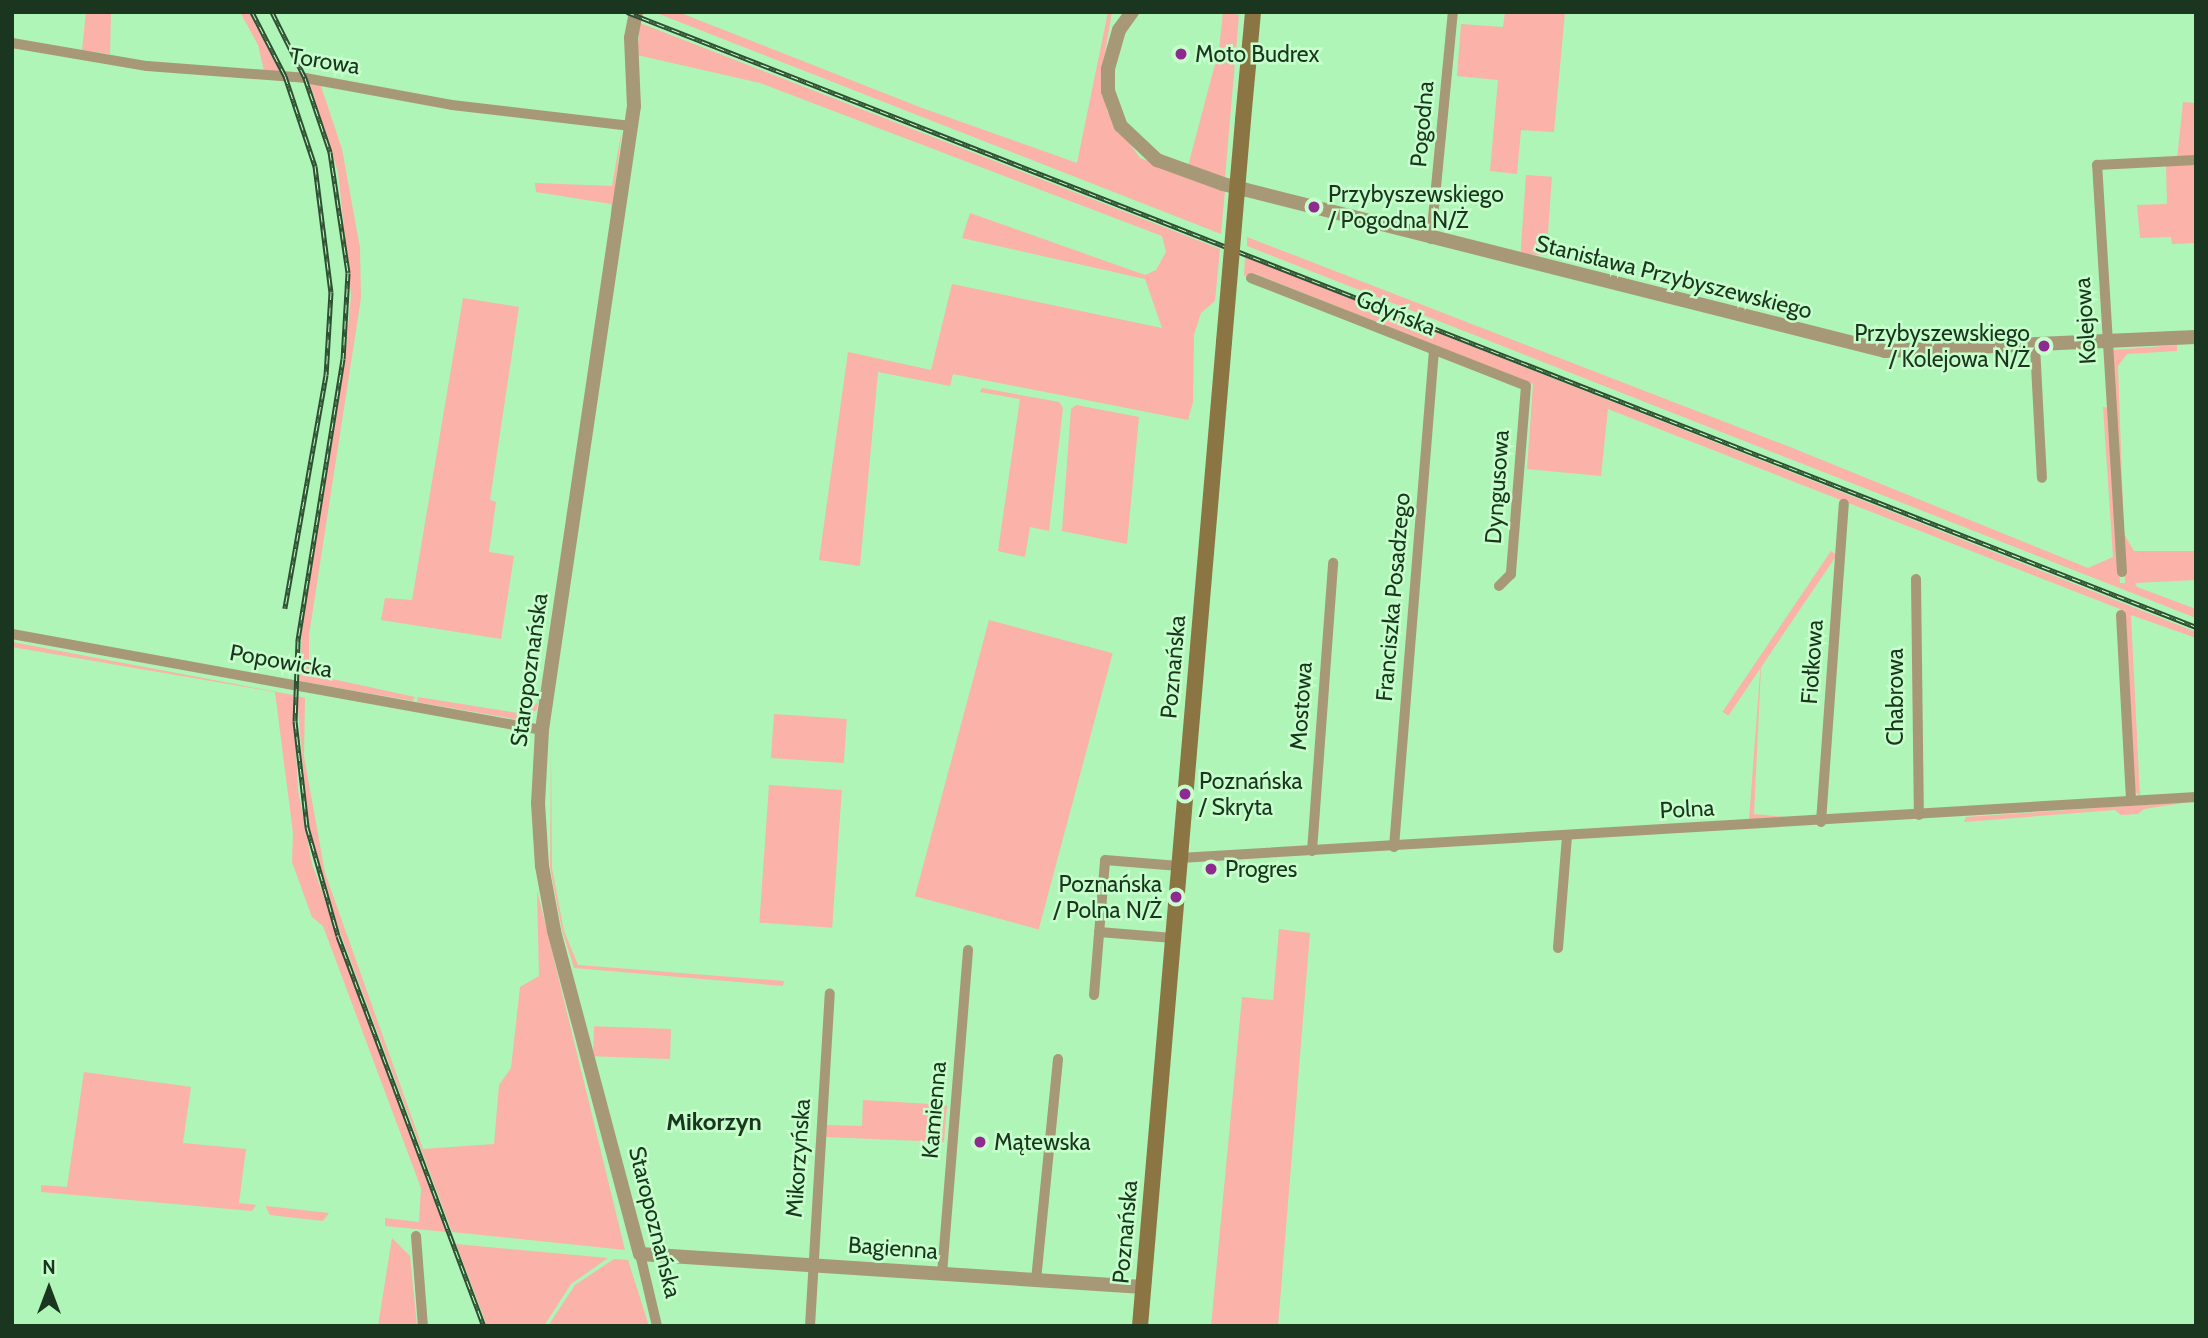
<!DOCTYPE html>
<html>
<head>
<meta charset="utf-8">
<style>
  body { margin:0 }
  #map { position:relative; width:2208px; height:1338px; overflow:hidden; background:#aff5b7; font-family:Cabin,sans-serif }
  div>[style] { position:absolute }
  .green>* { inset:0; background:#fab2a9; transform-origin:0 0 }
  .minor>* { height:10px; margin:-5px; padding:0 5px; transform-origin:5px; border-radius:5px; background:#a79977 }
  .tertiary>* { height:14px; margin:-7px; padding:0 7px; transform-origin:7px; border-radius:7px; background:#a79977 }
  .secondary>* { height:16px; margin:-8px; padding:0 8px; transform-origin:8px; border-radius:8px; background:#8b7542 }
  .rail>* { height:5px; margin-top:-2.5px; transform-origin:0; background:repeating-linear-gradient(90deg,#c7ffcc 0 8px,#2e4f32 0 16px); box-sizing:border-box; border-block:2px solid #2e4f32 }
  .secondary-bridge>* { height:16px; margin:-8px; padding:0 8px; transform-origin:8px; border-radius:8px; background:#8b7542 }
  .dots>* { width:19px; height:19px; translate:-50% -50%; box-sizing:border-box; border:4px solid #c7ffcc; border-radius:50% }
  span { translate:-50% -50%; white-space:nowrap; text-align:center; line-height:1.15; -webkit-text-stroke:5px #c7ffcc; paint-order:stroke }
  .poi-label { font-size:23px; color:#1a361e }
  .left { translate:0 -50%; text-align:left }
  .right { translate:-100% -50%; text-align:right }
  .street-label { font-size:23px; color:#1a361e }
  .neighbourhood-label { font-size:24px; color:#1a361e; font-weight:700 }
  .frame { position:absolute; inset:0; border:14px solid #1a361e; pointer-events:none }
  .north { position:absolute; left:14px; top:1254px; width:70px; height:70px; -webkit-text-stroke:5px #c7ffcc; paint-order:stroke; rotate:0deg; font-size:19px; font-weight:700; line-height:28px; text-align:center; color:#1a361e }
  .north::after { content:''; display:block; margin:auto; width:24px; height:32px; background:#1a361e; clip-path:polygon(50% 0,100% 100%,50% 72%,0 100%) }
</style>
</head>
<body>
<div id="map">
  <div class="green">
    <div style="clip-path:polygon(86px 12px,111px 12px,110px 54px,82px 50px)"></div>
    <div style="clip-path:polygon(240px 12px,249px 12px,282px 73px,264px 71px,258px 45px)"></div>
    <div style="clip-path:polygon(654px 12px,678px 12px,922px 108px,1077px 163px,1108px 12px,1112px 12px,1102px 70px,1107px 111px,1140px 158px,1225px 191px,1221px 234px)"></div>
    <div style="clip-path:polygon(1223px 12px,1239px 15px,1225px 178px,1188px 166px,1219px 49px)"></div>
    <div style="clip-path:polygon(1505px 12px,1565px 12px,1554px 132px,1521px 130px,1517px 174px,1490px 171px,1498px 80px,1457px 76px,1461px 24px,1503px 27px)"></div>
    <div style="clip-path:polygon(640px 23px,1220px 249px,1215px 301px,1201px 313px,1194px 335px,1193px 402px,1188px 420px,953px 374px,950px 386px,878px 372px,860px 566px,819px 560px,848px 352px,931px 370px,952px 284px,1162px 328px,1145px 279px,962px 238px,970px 213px,1145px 275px,1156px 270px,1166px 252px,1162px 236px,760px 83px,637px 55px)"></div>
    <div style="clip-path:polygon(309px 81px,320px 83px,342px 149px,360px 248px,361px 298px,309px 635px,309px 674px,415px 697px,413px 701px,299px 681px,303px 616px,345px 359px,351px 295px,338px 172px)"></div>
    <div style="clip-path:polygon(2183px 102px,2196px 103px,2196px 156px,2177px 159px)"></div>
    <div style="clip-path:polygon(622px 128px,611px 224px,611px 204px,536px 192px,535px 183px,612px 186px)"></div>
    <div style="clip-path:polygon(2196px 164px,2196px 243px,2172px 244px,2171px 237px,2140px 238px,2137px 205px,2167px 204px,2166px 166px)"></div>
    <div style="left:1526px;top:175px;width:26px;height:79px;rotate:4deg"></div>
    <div style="clip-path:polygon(1247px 237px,1790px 447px,2088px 568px,2113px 557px,2103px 407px,2109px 408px,2120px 583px,2125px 583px,2112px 350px,2177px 345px,2177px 351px,2127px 354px,2118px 366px,2124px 534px,2134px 551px,2196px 551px,2196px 580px,2135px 583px,2137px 587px,2196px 609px,2196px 618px,1247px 246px)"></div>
    <div style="clip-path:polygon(1245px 257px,2196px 632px,2196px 638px,2131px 615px,2140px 797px,2133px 789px,2125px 611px,1608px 409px,1601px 476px,1527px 469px,1533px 384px,1253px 273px,1244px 276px)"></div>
    <div style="clip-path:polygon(463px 298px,519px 307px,490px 500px,496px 502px,489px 552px,514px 556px,501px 639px,381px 620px,385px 598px,412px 600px)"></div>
    <div style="clip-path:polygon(982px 388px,1059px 402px,1063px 408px,1049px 531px,1030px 527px,1025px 557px,998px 551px,1020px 399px,980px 392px)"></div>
    <div style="clip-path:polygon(1076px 405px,1139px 417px,1127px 544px,1062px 531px,1071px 409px)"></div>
    <div style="left:1831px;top:551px;width:7px;height:194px;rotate:34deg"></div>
    <div style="left:989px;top:620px;width:128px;height:286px;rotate:15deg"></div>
    <div style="clip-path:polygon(12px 642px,293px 695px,298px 790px,312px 864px,447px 1232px,385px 1226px,385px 1218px,419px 1222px,421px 1188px,323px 926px,312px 917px,292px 862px,293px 833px,275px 692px,12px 647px)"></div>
    <div style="clip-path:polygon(1762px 647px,1754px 814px,1785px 817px,1749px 820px)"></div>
    <div style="clip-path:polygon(541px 680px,537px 709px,525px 721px,417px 702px,418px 697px,518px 713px,537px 703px)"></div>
    <div style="clip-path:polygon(297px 696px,305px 698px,304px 756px,325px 873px,423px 1149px,494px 1144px,499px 1085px,511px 1068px,520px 987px,539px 976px,537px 890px,625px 1250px,452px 1232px,328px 900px,307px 818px)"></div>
    <div style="left:774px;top:714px;width:73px;height:44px;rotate:4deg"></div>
    <div style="clip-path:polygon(551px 743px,552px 868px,564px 931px,578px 965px,784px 981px,783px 986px,574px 968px,562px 930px,550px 867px)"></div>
    <div style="left:769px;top:785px;width:73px;height:138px;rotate:4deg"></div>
    <div style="clip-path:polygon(2196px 801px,2144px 809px,2138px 814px,2121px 815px,2115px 810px,1964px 822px,1966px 817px)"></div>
    <div style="clip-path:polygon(1279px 929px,1310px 933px,1278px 1326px,1211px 1326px,1242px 997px,1273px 1000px)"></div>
    <div style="left:671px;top:1029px;width:30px;height:77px;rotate:92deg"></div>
    <div style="clip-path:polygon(84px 1072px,191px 1087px,183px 1143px,246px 1149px,239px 1203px,256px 1205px,252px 1211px,41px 1192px,41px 1185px,67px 1187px)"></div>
    <div style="clip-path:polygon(863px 1100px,947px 1105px,944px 1142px,825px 1137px,826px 1125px,862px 1126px)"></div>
    <div style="clip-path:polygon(266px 1207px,266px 1206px,329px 1213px,323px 1221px,270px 1215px)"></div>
    <div style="clip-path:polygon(392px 1238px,410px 1256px,417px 1326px,378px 1326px)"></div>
    <div style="clip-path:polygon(456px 1244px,509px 1249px,608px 1258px,571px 1284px,544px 1326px,487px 1326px)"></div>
    <div style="clip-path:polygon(614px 1259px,628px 1260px,649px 1326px,548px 1326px,575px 1285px)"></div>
  </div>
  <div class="minor">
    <div style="left:12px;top:43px;width:137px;rotate:9.7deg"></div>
    <div style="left:147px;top:66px;width:158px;rotate:4.3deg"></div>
    <div style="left:305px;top:78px;width:149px;rotate:10.4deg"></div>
    <div style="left:452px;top:105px;width:180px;rotate:6.7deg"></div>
    <div style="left:1431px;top:239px;width:228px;rotate:-84.5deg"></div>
    <div style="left:1251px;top:278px;width:295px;rotate:21.4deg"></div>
    <div style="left:1526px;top:386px;width:189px;rotate:94.6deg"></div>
    <div style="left:1511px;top:574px;width:17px;rotate:135deg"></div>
    <div style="left:2035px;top:346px;width:132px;rotate:87deg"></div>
    <div style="left:2122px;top:572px;width:408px;rotate:-93.5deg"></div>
    <div style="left:2097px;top:165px;width:99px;rotate:-2.9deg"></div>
    <div style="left:1916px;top:579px;width:236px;rotate:89.3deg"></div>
    <div style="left:2121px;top:615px;width:186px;rotate:86.9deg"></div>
    <div style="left:12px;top:634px;width:539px;rotate:10.27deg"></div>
    <div style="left:1821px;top:822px;width:319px;rotate:-85.9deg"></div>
    <div style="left:1394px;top:847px;width:498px;rotate:-85.4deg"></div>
    <div style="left:1312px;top:851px;width:289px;rotate:-85.8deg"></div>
    <div style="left:1180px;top:858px;width:1018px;rotate:-3.44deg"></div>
    <div style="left:1099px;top:932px;width:74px;rotate:4.6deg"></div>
    <div style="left:1558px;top:948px;width:111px;rotate:-85.4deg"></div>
    <div style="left:1094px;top:995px;width:135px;rotate:-85.3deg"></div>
    <div style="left:1105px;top:860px;width:74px;rotate:4.6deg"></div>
    <div style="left:416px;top:1236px;width:90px;rotate:85.6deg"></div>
    <div style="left:640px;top:1254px;width:74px;rotate:76.7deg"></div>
    <div style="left:942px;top:1274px;width:325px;rotate:-85.4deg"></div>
    <div style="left:1036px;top:1280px;width:222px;rotate:-84.3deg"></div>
    <div style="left:810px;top:1326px;width:333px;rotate:-86.6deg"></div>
  </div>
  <div class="tertiary">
    <div style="left:636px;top:12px;width:26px;rotate:101deg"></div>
    <div style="left:631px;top:38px;width:68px;rotate:87.5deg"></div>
    <div style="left:634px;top:106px;width:631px;rotate:98.39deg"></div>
    <div style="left:542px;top:730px;width:73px;rotate:93.1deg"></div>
    <div style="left:538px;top:803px;width:63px;rotate:86.4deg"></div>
    <div style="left:542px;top:866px;width:66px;rotate:79.5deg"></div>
    <div style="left:554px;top:931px;width:334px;rotate:75.1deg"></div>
    <div style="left:640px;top:1254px;width:504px;rotate:3.75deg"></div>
    <div style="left:1132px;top:12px;width:22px;rotate:126deg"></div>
    <div style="left:1119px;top:30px;width:41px;rotate:105.8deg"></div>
    <div style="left:1108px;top:69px;width:22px;rotate:90deg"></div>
    <div style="left:1108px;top:91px;width:37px;rotate:70deg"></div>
    <div style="left:1121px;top:126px;width:50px;rotate:43.4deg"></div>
    <div style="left:1157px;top:160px;width:70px;rotate:20deg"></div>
    <div style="left:1223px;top:184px;width:683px;rotate:14.16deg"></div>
    <div style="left:1885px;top:351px;width:311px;rotate:-2.6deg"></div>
  </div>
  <div class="secondary">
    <div style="left:1243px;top:120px;width:108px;rotate:-84.7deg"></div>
    <div style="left:1140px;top:1326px;width:988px;rotate:-85.12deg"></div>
  </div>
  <div class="rail">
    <div style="left:252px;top:12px;width:72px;rotate:62.7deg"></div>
    <div style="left:285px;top:76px;width:95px;rotate:71.6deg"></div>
    <div style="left:315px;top:166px;width:127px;rotate:82.8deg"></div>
    <div style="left:331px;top:292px;width:83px;rotate:93.4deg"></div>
    <div style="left:326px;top:375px;width:237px;rotate:100deg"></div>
    <div style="left:272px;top:12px;width:74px;rotate:63.4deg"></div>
    <div style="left:305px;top:78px;width:78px;rotate:71.3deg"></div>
    <div style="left:330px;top:152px;width:122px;rotate:81.5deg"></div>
    <div style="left:348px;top:273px;width:86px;rotate:93.3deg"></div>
    <div style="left:343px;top:359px;width:286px;rotate:99.1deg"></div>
    <div style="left:298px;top:641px;width:80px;rotate:92.1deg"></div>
    <div style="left:295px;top:721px;width:107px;rotate:83.5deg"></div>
    <div style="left:307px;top:827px;width:113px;rotate:74.1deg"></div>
    <div style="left:338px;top:936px;width:416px;rotate:69.5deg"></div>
    <div style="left:627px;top:12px;width:1685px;rotate:21.4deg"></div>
  </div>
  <div class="secondary-bridge">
    <div style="left:1224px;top:342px;width:223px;rotate:-85.1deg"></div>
  </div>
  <div class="dots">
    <div style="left:1181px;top:54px;background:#8f2a90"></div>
    <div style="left:1314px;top:207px;background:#8f2a90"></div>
    <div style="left:2044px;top:346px;background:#8f2a90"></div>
    <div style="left:1185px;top:794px;background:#8f2a90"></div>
    <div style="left:1211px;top:869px;background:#8f2a90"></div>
    <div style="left:1176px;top:897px;background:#8f2a90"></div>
    <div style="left:980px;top:1142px;background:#8f2a90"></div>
  </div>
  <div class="poi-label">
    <span class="left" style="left:1195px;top:54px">Moto Budrex</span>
    <span class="left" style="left:1328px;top:207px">Przybyszewskiego<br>/ Pogodna N/Ż</span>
    <span class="right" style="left:2030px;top:346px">Przybyszewskiego<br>/ Kolejowa N/Ż</span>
    <span class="left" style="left:1199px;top:794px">Poznańska<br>/ Skryta</span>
    <span class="left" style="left:1225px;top:869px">Progres</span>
    <span class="right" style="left:1162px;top:897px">Poznańska<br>/ Polna N/Ż</span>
    <span class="left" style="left:994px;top:1142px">Mątewska</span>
  </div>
  <div class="street-label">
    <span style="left:325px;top:61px;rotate:9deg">Torowa</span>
    <span style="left:1422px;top:124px;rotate:-85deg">Pogodna</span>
    <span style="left:1674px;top:277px;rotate:14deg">Stanisława Przybyszewskiego</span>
    <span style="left:1396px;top:313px;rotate:22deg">Gdyńska</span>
    <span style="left:2085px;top:321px;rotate:-94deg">Kolejowa</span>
    <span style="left:1497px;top:487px;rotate:-86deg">Dyngusowa</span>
    <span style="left:1393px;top:597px;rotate:-85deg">Franciszka Posadzego</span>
    <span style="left:281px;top:661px;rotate:10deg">Popowicka</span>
    <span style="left:1812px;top:662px;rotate:-86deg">Fiołkowa</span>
    <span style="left:1173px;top:667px;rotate:-85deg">Poznańska</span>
    <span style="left:529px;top:670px;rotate:-82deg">Staropoznańska</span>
    <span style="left:1895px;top:697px;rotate:-90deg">Chabrowa</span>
    <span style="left:1301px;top:706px;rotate:-86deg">Mostowa</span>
    <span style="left:1687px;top:809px;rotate:-3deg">Polna</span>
    <span style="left:934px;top:1110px;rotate:-85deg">Kamienna</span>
    <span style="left:798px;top:1158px;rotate:-86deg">Mikorzyńska</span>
    <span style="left:655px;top:1222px;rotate:76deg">Staropoznańska</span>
    <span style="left:1125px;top:1232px;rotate:-85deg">Poznańska</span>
    <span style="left:893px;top:1248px;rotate:4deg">Bagienna</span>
  </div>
  <div class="neighbourhood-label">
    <span style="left:714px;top:1122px">Mikorzyn</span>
  </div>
  <div class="frame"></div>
  <div class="north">N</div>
</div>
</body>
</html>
